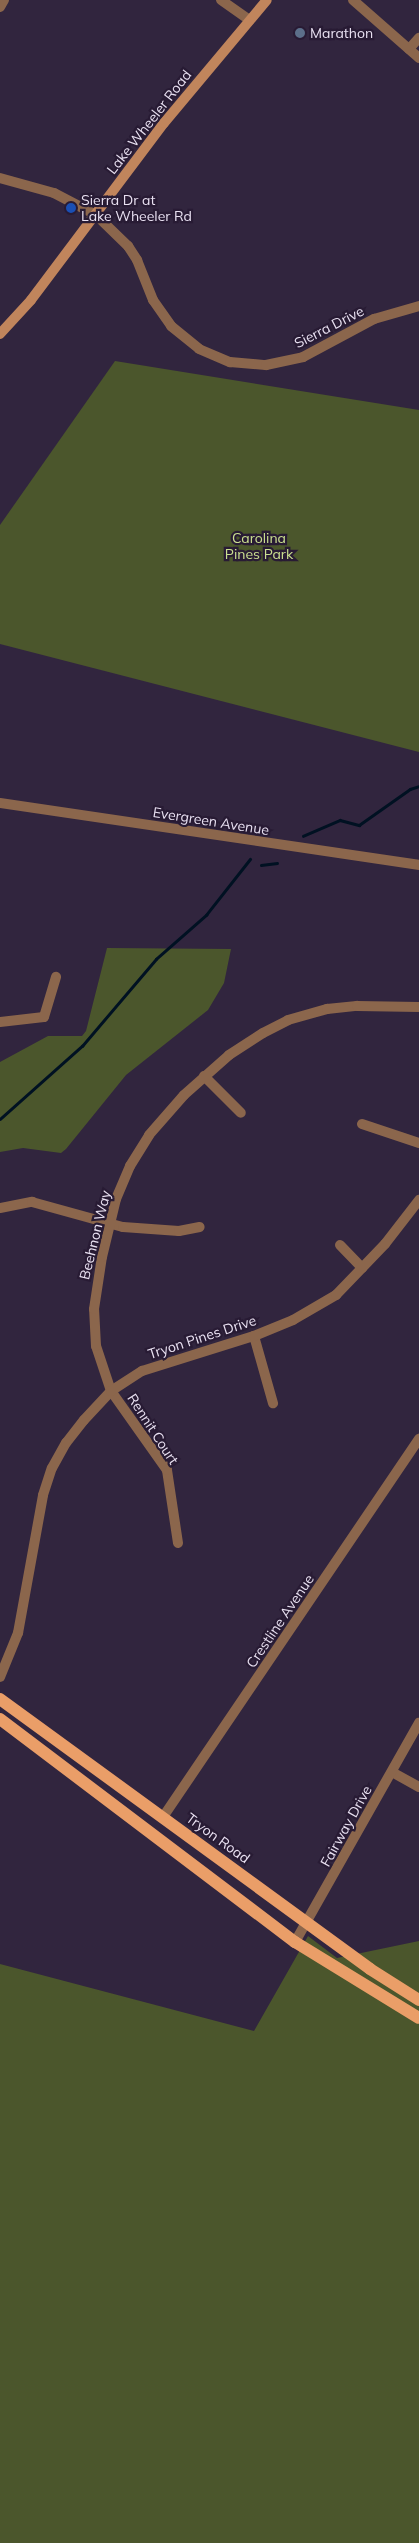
<!DOCTYPE html>
<html>
<head>
<meta charset="utf-8">
<style>
  body { margin:0 }
  #map { position:relative; width:419px; height:2543px; overflow:hidden; background:#31253e; font-family:Mulish,sans-serif }
  div>[style] { position:absolute }
  .green>* { inset:0; background:#4b562c }
  .stream>* { height:2.5px; margin:-1.25px; padding:0 1.25px; transform-origin:1.25px; border-radius:1.25px; background:#012 }
  .minor>* { height:10px; margin:-5px; padding:0 5px; transform-origin:5px; border-radius:5px; background:#8b664c }
  .tertiary>* { height:10px; margin:-5px; padding:0 5px; transform-origin:5px; border-radius:5px; background:#8b664c }
  .secondary>* { height:10px; margin:-5px; padding:0 5px; transform-origin:5px; border-radius:5px; background:#c1855c }
  .primary>* { height:12px; margin:-6px; padding:0 6px; transform-origin:6px; border-radius:6px; background:#ea9e68 }
  .dots>* { width:14px; height:14px; translate:-50% -50%; box-sizing:border-box; border:2px solid #281b34; border-radius:50% }
  span { translate:-50% -50%; white-space:nowrap; text-align:center; line-height:1.15; -webkit-text-stroke:4.5px #281b34; paint-order:stroke }
  .poi-label { font-size:14px; color:#e9e1f2 }
  .left { translate:0 -50%; text-align:left }
  .street-label { font-size:14px; color:#e9e1f2 }
  .park-label { font-size:14px; color:#cbe090 }
</style>
</head>
<body>
<div id="map">
  <div class="green">
    <div style="clip-path:polygon(115px 361px,419px 410px,419px 752px,0 644px,0 525px)"></div>
    <div style="clip-path:polygon(107px 948px,231px 949px,224px 983px,208px 1010px,126px 1075px,66px 1149px,61px 1153px,23px 1148px,0 1152px,0 1062px,48px 1036px,82px 1036px,86px 1031px)"></div>
    <div style="clip-path:polygon(308px 1936px,337px 1958px,419px 1941px,419px 2543px,0 2543px,0 1964px,254px 2031px)"></div>
  </div>
  <div class="stream">
    <div style="left:303px;top:836px;width:40px;rotate:-23.4deg"></div>
    <div style="left:340px;top:820px;width:20px;rotate:15deg"></div>
    <div style="left:359px;top:825px;width:62px;rotate:-35.2deg"></div>
    <div style="left:410px;top:789px;width:9px;rotate:-18deg"></div>
    <div style="left:261px;top:865px;width:16px;rotate:-7deg"></div>
    <div style="left:0;top:1119px;width:110px;rotate:-41.7deg"></div>
    <div style="left:82px;top:1046px;width:114px;rotate:-49.6deg"></div>
    <div style="left:156px;top:959px;width:67px;rotate:-41.3deg"></div>
    <div style="left:206px;top:915px;width:71px;rotate:-51.8deg"></div>
  </div>
  <div class="minor">
    <div style="left:221px;top:0;width:35px;rotate:35deg"></div>
    <div style="left:0;top:7px;width:8px;rotate:-60deg"></div>
    <div style="left:409px;top:49px;width:15px;rotate:-48deg"></div>
    <div style="left:96px;top:215px;width:45px;rotate:44.1deg"></div>
    <div style="left:128px;top:246px;width:17px;rotate:57deg"></div>
    <div style="left:137px;top:260px;width:43px;rotate:68.2deg"></div>
    <div style="left:153px;top:300px;width:32px;rotate:55deg"></div>
    <div style="left:171px;top:326px;width:36px;rotate:39deg"></div>
    <div style="left:199px;top:349px;width:34px;rotate:23deg"></div>
    <div style="left:230px;top:362px;width:36px;rotate:5deg"></div>
    <div style="left:266px;top:365px;width:38px;rotate:-12deg"></div>
    <div style="left:303px;top:357px;width:81px;rotate:-28.2deg"></div>
    <div style="left:374px;top:319px;width:47px;rotate:-16.1deg"></div>
    <div style="left:0;top:803px;width:424px;rotate:8.4deg"></div>
    <div style="left:0;top:1022px;width:44px;rotate:-6.5deg"></div>
    <div style="left:44px;top:1017px;width:42px;rotate:-73.3deg"></div>
    <div style="left:204px;top:1076px;width:52px;rotate:45deg"></div>
    <div style="left:362px;top:1124px;width:60px;rotate:18.4deg"></div>
    <div style="left:0;top:1208px;width:33px;rotate:-11deg"></div>
    <div style="left:32px;top:1202px;width:94px;rotate:15.4deg"></div>
    <div style="left:123px;top:1227px;width:56px;rotate:4.1deg"></div>
    <div style="left:179px;top:1231px;width:21px;rotate:-11deg"></div>
    <div style="left:340px;top:1245px;width:32px;rotate:46deg"></div>
    <div style="left:254px;top:1336px;width:70px;rotate:74.2deg"></div>
    <div style="left:178px;top:1543px;width:74px;rotate:-98.6deg"></div>
    <div style="left:167px;top:1470px;width:97px;rotate:-125.3deg"></div>
    <div style="left:111px;top:1391px;width:47px;rotate:-108.4deg"></div>
    <div style="left:96px;top:1346px;width:37px;rotate:-93deg"></div>
    <div style="left:94px;top:1309px;width:53px;rotate:-81.3deg"></div>
    <div style="left:102px;top:1257px;width:60px;rotate:-76.4deg"></div>
    <div style="left:116px;top:1199px;width:36px;rotate:-67deg"></div>
    <div style="left:130px;top:1166px;width:36px;rotate:-58deg"></div>
    <div style="left:149px;top:1135px;width:53px;rotate:-48.8deg"></div>
    <div style="left:184px;top:1095px;width:60px;rotate:-41.6deg"></div>
    <div style="left:229px;top:1055px;width:40px;rotate:-32.9deg"></div>
    <div style="left:263px;top:1033px;width:28px;rotate:-27deg"></div>
    <div style="left:288px;top:1020px;width:41px;rotate:-15.8deg"></div>
    <div style="left:327px;top:1009px;width:30px;rotate:-6deg"></div>
    <div style="left:357px;top:1006px;width:62px;rotate:0.9deg"></div>
    <div style="left:0;top:1677px;width:48px;rotate:-67.8deg"></div>
    <div style="left:18px;top:1633px;width:140px;rotate:-79.7deg"></div>
    <div style="left:43px;top:1495px;width:28px;rotate:-72deg"></div>
    <div style="left:52px;top:1468px;width:29px;rotate:-61deg"></div>
    <div style="left:66px;top:1443px;width:29px;rotate:-52deg"></div>
    <div style="left:84px;top:1420px;width:40px;rotate:-47deg"></div>
    <div style="left:111px;top:1391px;width:37px;rotate:-33deg"></div>
    <div style="left:142px;top:1371px;width:117px;rotate:-17.4deg"></div>
    <div style="left:254px;top:1336px;width:42px;rotate:-22.3deg"></div>
    <div style="left:293px;top:1320px;width:50px;rotate:-30.2deg"></div>
    <div style="left:336px;top:1295px;width:71px;rotate:-46.1deg"></div>
    <div style="left:385px;top:1244px;width:56px;rotate:-52.3deg"></div>
    <div style="left:392px;top:1772px;width:31px;rotate:29deg"></div>
    <div style="left:163px;top:1817px;width:457px;rotate:-55.9deg"></div>
    <div style="left:295px;top:1942px;width:252px;rotate:-60.5deg"></div>
  </div>
  <div class="tertiary">
    <div style="left:353px;top:0;width:88px;rotate:41.3deg"></div>
    <div style="left:0;top:178px;width:56px;rotate:15.5deg"></div>
    <div style="left:54px;top:193px;width:47px;rotate:27.6deg"></div>
  </div>
  <div class="secondary">
    <div style="left:0;top:334px;width:46px;rotate:-47.6deg"></div>
    <div style="left:31px;top:300px;width:221px;rotate:-53.1deg"></div>
    <div style="left:164px;top:123px;width:160px;rotate:-50.1deg"></div>
  </div>
  <div class="primary">
    <div style="left:0;top:1699px;width:458px;rotate:36.1deg"></div>
    <div style="left:370px;top:1969px;width:58px;rotate:32.3deg"></div>
    <div style="left:0;top:1719px;width:370px;rotate:37.1deg"></div>
    <div style="left:295px;top:1942px;width:145px;rotate:31.5deg"></div>
  </div>
  <div class="dots">
    <div style="left:300px;top:33px;background:#5c6f8a"></div>
    <div style="left:71px;top:208px;background:#1a4fb4"></div>
  </div>
  <div class="poi-label">
    <span class="left" style="left:310px;top:33px">Marathon</span>
    <span class="left" style="left:81px;top:208px">Sierra Dr at<br>Lake Wheeler Rd</span>
  </div>
  <div class="street-label">
    <span style="left:149px;top:122px;rotate:-52deg">Lake Wheeler Road</span>
    <span style="left:329px;top:327px;rotate:-27deg">Sierra Drive</span>
    <span style="left:211px;top:821px;rotate:9deg">Evergreen Avenue</span>
    <span style="left:95px;top:1235px;rotate:-76deg">Beehnon Way</span>
    <span style="left:202px;top:1337px;rotate:-18deg">Tryon Pines Drive</span>
    <span style="left:153px;top:1429px;rotate:57deg">Rennit Court</span>
    <span style="left:280px;top:1621px;rotate:-56deg">Crestline Avenue</span>
    <span style="left:346px;top:1826px;rotate:-61deg">Fairway Drive</span>
    <span style="left:218px;top:1838px;rotate:36deg">Tryon Road</span>
  </div>
  <div class="park-label">
    <span style="left:259px;top:546px">Carolina<br>Pines Park</span>
  </div>
</div>
</body>
</html>
